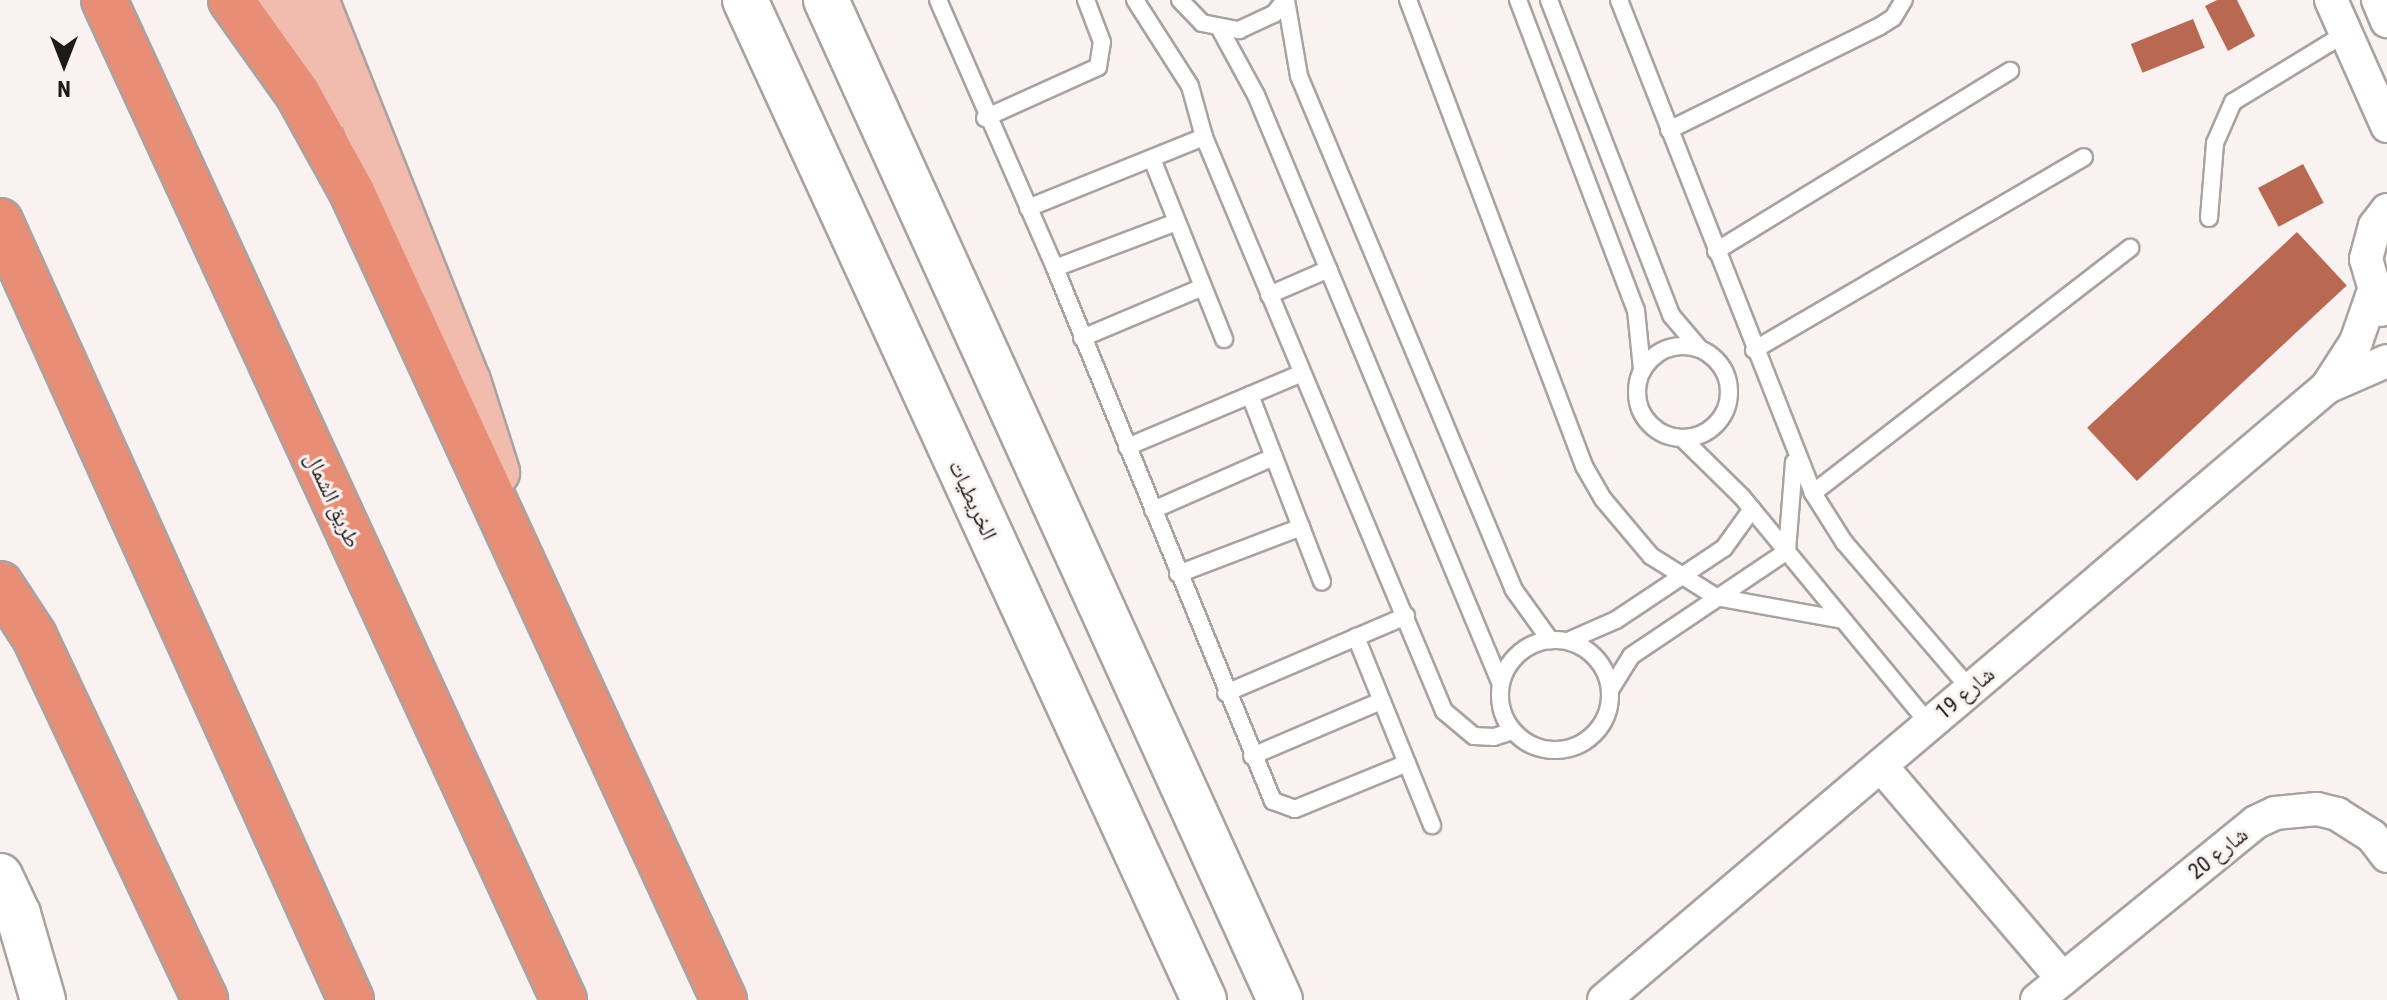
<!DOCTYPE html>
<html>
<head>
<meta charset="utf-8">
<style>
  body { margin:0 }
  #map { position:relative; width:2387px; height:1000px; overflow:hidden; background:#faf2f0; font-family:"Roboto Condensed","Noto Naskh Arabic",sans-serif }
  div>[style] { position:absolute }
  .building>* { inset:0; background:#b96852; transform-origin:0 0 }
  .roads { filter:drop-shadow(2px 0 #a9a2a0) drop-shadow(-2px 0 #a9a2a0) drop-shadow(0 2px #a9a2a0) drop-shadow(0 -2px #a9a2a0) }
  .lane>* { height:16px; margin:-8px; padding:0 8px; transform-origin:8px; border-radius:8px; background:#fff }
  .lane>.ring { margin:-8px; padding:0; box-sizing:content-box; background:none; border:16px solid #fff; border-radius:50% }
  .street>* { height:32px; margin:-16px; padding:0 16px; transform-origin:16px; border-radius:16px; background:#fff }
  .secondary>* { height:44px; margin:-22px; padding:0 22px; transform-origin:22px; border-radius:22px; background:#fff }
  .primary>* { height:44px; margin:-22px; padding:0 22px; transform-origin:22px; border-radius:22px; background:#f1bbad }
  .highway>* { height:44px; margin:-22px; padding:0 22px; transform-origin:22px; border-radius:22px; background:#e88e76 }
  span { translate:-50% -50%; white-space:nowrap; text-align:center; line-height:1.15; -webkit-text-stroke:6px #faf2f0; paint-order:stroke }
  .street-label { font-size:22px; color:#1d1b1a }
  .north { position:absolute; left:24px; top:24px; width:80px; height:80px; -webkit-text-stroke:6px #faf2f0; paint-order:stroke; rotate:180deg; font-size:22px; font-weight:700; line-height:32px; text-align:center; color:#1d1b1a }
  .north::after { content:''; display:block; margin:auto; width:28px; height:36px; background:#1d1b1a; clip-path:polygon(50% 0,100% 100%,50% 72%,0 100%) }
</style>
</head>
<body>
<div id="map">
  <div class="building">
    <div style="clip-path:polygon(2217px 0,2237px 0,2255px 36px,2228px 51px,2205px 6px)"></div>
    <div style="left:2193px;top:19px;width:31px;height:67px;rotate:68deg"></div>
    <div style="left:2303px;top:164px;width:44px;height:51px;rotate:62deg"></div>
    <div style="left:2297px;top:232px;width:73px;height:287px;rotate:47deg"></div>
  </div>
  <div class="roads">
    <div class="lane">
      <div style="left:938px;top:0;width:292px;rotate:66.4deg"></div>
      <div style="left:1055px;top:268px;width:576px;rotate:67.76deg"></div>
      <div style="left:1273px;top:801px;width:23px;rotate:20deg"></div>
      <div style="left:1295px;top:809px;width:121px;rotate:-22.3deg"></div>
      <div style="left:1135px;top:0;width:102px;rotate:57.4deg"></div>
      <div style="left:1190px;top:86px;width:53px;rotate:74.6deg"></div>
      <div style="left:1204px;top:137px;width:622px;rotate:67.31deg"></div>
      <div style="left:1444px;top:711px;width:39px;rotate:40deg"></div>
      <div style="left:1474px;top:736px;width:20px;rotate:3deg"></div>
      <div style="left:1494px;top:737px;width:20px;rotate:-18deg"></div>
      <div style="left:1180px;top:0;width:32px;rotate:46deg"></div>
      <div style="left:1202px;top:23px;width:38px;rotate:11deg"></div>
      <div style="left:1239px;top:30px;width:38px;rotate:-25deg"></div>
      <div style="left:1274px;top:14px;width:18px;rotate:-52deg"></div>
      <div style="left:1286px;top:0;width:77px;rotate:80.3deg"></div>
      <div style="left:1299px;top:76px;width:557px;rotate:67.3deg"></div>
      <div style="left:1514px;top:590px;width:62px;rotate:54.2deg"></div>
      <div style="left:1408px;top:0;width:498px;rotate:69.3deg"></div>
      <div style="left:1584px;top:466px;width:38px;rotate:60deg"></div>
      <div style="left:1603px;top:499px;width:75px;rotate:49.9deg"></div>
      <div style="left:1651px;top:556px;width:77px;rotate:32.2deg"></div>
      <div style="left:1716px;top:597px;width:129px;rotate:10.3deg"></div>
      <div style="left:1518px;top:0;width:332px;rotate:69.2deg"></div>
      <div style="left:1636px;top:310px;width:59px;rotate:84.2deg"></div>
      <div style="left:1549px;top:0;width:338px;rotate:68.8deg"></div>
      <div style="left:1671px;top:315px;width:43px;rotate:49.7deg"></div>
      <div style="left:1619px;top:0;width:530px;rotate:68.52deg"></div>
      <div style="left:1813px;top:493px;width:58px;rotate:57.7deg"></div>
      <div style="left:1844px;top:542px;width:194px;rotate:49.4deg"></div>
      <div style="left:1220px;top:29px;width:75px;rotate:61.4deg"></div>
      <div style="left:1256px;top:95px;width:636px;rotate:67.43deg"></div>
      <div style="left:985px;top:118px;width:124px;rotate:-24.3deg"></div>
      <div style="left:1098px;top:67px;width:25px;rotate:-81deg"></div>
      <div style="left:1102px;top:42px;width:45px;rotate:-110.9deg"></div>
      <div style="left:1669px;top:130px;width:235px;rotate:-26.2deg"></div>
      <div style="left:1880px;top:26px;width:15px;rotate:-32deg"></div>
      <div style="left:1893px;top:18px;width:21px;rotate:-59deg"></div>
      <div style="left:1152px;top:159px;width:194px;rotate:68.2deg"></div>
      <div style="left:1028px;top:208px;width:190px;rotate:-22deg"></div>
      <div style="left:2209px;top:218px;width:75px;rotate:-85.4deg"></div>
      <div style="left:2215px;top:143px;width:45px;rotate:-66.3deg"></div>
      <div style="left:2233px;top:102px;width:132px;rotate:-31.4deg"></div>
      <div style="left:1716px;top:251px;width:345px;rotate:-31.5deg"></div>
      <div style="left:1055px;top:268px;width:130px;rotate:-20.7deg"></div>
      <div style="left:1269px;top:295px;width:65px;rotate:-23.4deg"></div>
      <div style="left:1082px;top:338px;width:131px;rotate:-22.9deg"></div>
      <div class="ring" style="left:1637px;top:346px;width:76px;height:76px"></div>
      <div style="left:1754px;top:350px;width:382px;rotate:-30.3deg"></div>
      <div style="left:1250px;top:395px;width:200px;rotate:68.9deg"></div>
      <div style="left:1683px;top:439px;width:83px;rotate:44.5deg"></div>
      <div style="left:1742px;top:497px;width:294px;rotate:50.5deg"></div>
      <div style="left:1127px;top:447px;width:190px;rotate:-22.9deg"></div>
      <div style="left:1813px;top:493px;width:401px;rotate:-37.7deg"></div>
      <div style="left:1153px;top:510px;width:132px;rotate:-23.7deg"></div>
      <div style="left:1178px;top:574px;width:132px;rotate:-20.9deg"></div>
      <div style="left:1356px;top:637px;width:203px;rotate:68deg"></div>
      <div class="ring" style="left:1500px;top:640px;width:94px;height:94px"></div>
      <div style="left:1568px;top:641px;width:52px;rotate:-23.6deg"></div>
      <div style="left:1616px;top:620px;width:130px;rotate:-33.7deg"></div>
      <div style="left:1724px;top:548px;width:48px;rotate:-54.3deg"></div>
      <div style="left:1610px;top:690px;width:40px;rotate:-58deg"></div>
      <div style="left:1631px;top:656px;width:188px;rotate:-33.9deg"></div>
      <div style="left:1787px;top:551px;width:89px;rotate:-85.5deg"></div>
      <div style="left:1226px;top:693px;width:196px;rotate:-23.2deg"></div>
      <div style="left:1252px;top:756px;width:140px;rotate:-23.1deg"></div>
    </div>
    <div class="street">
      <div style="left:2331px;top:0;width:138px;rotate:66deg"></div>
      <div style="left:2378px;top:0;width:23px;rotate:67deg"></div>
      <div style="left:2381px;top:310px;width:53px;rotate:-106.4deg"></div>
      <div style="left:2366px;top:259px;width:34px;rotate:-75deg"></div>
      <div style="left:2375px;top:226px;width:20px;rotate:-53deg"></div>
      <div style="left:2327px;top:387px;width:65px;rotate:-23.4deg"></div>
      <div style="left:1881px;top:766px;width:280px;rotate:49.5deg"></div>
      <div style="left:1604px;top:1000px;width:948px;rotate:-40.29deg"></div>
      <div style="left:2327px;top:387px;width:54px;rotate:-57.2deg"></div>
      <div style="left:2356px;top:342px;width:52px;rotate:-70.9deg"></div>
      <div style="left:2037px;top:1000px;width:282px;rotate:-39.1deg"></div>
      <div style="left:2256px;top:822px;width:21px;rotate:-25deg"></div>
      <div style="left:2275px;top:813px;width:42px;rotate:-5.4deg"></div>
      <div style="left:2317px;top:809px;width:21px;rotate:14deg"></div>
      <div style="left:2337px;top:814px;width:41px;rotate:32.2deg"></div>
      <div style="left:2372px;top:836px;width:25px;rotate:53deg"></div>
    </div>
    <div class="secondary">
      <div style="left:745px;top:0;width:1100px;rotate:65.34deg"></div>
      <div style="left:826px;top:0;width:1098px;rotate:65.58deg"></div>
      <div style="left:0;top:876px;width:42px;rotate:64.7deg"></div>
      <div style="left:18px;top:914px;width:90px;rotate:73.8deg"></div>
    </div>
    <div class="primary">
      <div style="left:275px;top:0;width:126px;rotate:67.5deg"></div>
      <div style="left:316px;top:0;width:410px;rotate:68.3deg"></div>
      <div style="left:468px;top:381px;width:96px;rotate:72.3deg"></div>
    </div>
    <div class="highway">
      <div style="left:104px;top:0;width:1101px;rotate:65.3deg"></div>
      <div style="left:231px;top:0;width:115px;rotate:54.5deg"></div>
      <div style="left:298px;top:94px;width:112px;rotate:61.1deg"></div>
      <div style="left:352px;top:192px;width:890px;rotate:65.28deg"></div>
      <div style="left:0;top:221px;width:854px;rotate:65.74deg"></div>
      <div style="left:0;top:584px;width:62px;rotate:56.8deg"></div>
      <div style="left:34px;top:636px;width:402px;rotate:64.8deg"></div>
    </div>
  </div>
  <div class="street-label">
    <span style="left:333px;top:500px;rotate:65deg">طريق الشمال</span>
    <span style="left:973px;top:500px;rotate:65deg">الخريطيات</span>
    <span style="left:1965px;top:693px;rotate:-40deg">شارع 19</span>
    <span style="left:2218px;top:853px;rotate:-39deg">شارع 20</span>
  </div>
  <div class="north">N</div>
</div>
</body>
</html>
